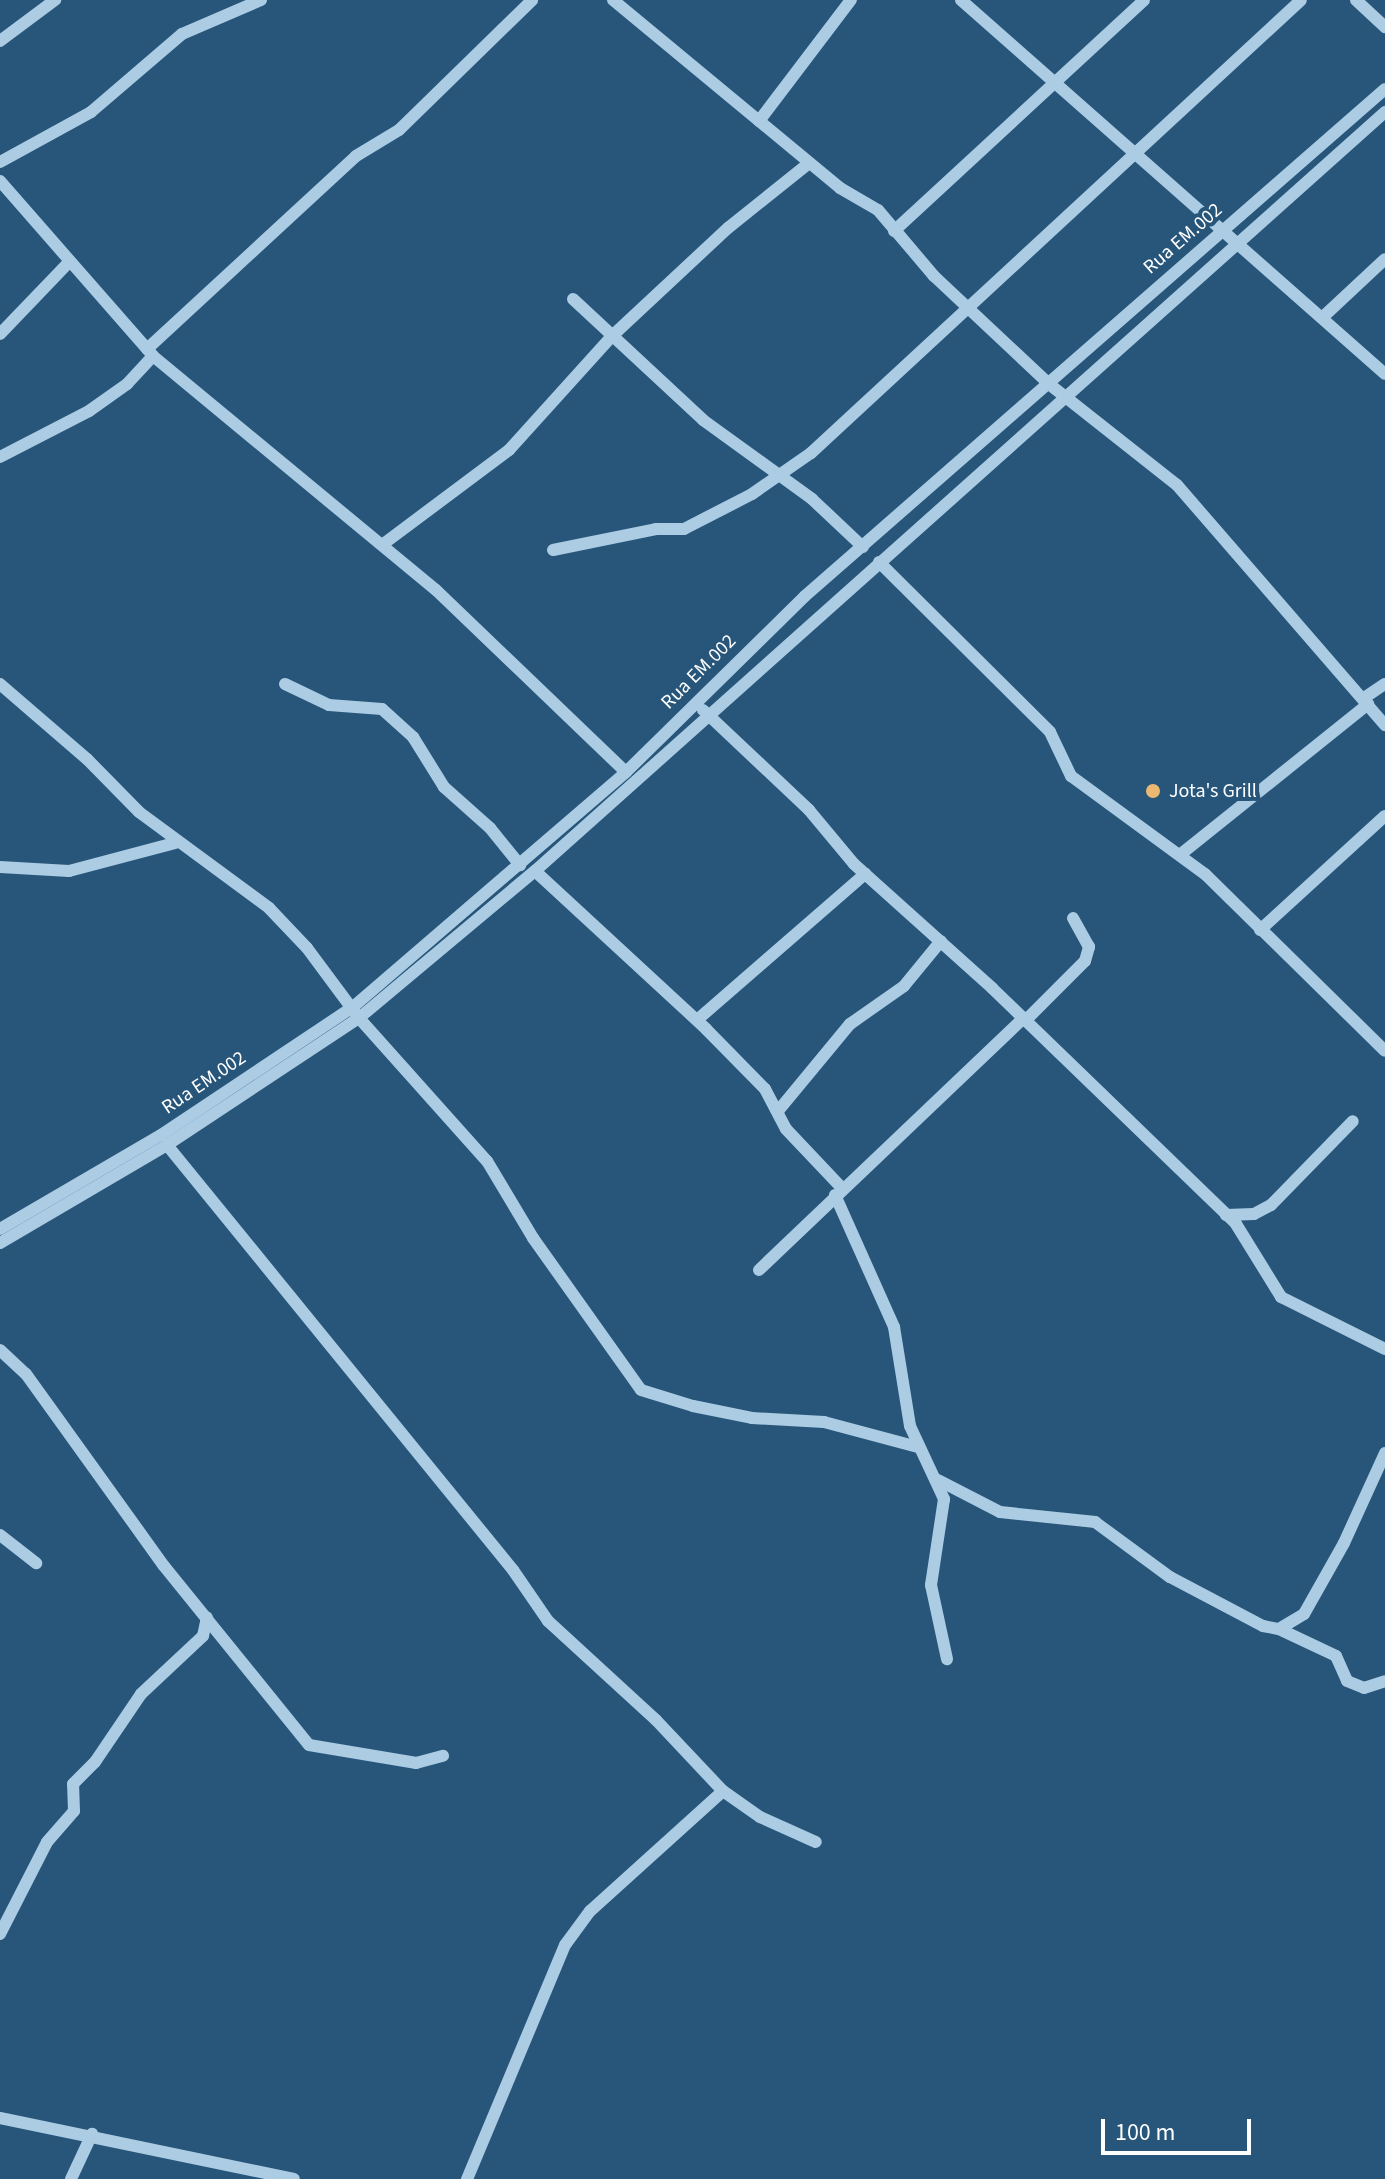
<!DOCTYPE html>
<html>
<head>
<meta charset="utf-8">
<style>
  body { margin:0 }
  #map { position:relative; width:1385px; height:2179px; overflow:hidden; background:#27567a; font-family:"Source Sans 3",sans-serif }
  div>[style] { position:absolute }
  .minor>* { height:12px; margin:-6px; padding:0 6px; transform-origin:6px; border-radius:6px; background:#abcce3 }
  .dots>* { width:22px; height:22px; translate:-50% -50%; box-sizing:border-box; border:4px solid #27567a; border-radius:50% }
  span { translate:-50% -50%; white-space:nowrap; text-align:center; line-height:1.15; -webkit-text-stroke:8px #27567a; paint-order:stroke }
  .street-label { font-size:20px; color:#fff }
  .poi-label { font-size:20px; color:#fff }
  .left { translate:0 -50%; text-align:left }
  .scale { position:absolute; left:1101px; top:2119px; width:150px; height:36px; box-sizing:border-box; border:4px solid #fff; border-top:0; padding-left:10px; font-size:24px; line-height:28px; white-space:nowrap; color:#fff; -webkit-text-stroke:6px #27567a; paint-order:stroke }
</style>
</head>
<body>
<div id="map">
  <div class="minor">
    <div style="left:613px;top:0;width:295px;rotate:39.6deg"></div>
    <div style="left:840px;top:188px;width:44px;rotate:30.1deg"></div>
    <div style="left:878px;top:210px;width:87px;rotate:49.7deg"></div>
    <div style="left:934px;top:276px;width:158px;rotate:43.2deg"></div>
    <div style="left:1049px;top:384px;width:163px;rotate:38.3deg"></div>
    <div style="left:1177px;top:485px;width:318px;rotate:49.1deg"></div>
    <div style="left:961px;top:0;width:565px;rotate:41.41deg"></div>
    <div style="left:1356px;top:0;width:40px;rotate:43deg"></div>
    <div style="left:0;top:41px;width:69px;rotate:-36.7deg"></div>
    <div style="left:759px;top:121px;width:152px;rotate:-52.8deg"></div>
    <div style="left:0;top:162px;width:104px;rotate:-28.8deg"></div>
    <div style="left:91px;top:112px;width:120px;rotate:-40.6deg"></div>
    <div style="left:182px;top:34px;width:86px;rotate:-23.3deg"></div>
    <div style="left:0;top:181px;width:232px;rotate:48.8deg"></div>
    <div style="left:153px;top:356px;width:367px;rotate:39.6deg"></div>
    <div style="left:436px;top:590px;width:263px;rotate:43.8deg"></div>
    <div style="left:894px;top:231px;width:340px;rotate:-42.7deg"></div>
    <div style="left:573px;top:299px;width:178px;rotate:42.9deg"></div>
    <div style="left:703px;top:420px;width:135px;rotate:35.9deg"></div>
    <div style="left:812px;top:499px;width:70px;rotate:43.3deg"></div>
    <div style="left:1324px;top:316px;width:83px;rotate:-43.1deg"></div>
    <div style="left:0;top:334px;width:100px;rotate:-46.2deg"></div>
    <div style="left:147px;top:349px;width:284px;rotate:-42.7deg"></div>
    <div style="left:356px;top:156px;width:50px;rotate:-31.2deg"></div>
    <div style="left:399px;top:130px;width:186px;rotate:-44.3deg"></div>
    <div style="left:0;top:457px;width:100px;rotate:-27.3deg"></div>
    <div style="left:89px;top:411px;width:47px;rotate:-35.4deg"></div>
    <div style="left:127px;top:384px;width:38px;rotate:-47deg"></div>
    <div style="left:382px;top:545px;width:159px;rotate:-36.8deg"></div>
    <div style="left:509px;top:450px;width:152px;rotate:-47.9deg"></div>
    <div style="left:611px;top:337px;width:160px;rotate:-43deg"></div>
    <div style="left:728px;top:228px;width:104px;rotate:-38.7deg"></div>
    <div style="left:553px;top:550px;width:105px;rotate:-11.5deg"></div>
    <div style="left:656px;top:529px;width:28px"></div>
    <div style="left:684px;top:529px;width:76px;rotate:-27.2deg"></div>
    <div style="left:752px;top:494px;width:72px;rotate:-34.8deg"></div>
    <div style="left:811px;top:453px;width:667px;rotate:-42.75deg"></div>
    <div style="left:879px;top:562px;width:241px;rotate:44.8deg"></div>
    <div style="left:1050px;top:732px;width:49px;rotate:64.5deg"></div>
    <div style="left:1071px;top:776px;width:166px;rotate:36.2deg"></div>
    <div style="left:1205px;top:874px;width:252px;rotate:44.5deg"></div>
    <div style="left:0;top:684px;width:115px;rotate:40.8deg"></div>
    <div style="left:87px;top:759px;width:74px;rotate:45.5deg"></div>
    <div style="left:139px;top:812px;width:162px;rotate:36.4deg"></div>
    <div style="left:269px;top:908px;width:55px;rotate:46.5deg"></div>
    <div style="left:307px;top:948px;width:87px;rotate:53.4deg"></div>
    <div style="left:359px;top:1018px;width:192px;rotate:48.2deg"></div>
    <div style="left:487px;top:1161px;width:90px;rotate:59.1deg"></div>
    <div style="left:533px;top:1238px;width:186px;rotate:54.6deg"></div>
    <div style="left:641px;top:1390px;width:54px;rotate:17.1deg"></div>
    <div style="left:693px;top:1406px;width:60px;rotate:11.5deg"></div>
    <div style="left:752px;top:1418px;width:72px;rotate:3.2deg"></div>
    <div style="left:824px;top:1422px;width:97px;rotate:14.9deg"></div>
    <div style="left:285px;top:684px;width:49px;rotate:25.5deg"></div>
    <div style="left:329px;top:705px;width:53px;rotate:4.3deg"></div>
    <div style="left:382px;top:709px;width:42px;rotate:42.1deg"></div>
    <div style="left:413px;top:737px;width:59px;rotate:58.2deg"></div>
    <div style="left:444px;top:787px;width:62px;rotate:41.7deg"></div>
    <div style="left:490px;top:828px;width:48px;rotate:51deg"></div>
    <div style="left:1364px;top:698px;width:25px;rotate:-34deg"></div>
    <div style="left:703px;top:710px;width:146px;rotate:43.3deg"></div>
    <div style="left:809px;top:810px;width:70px;rotate:50.2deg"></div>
    <div style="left:854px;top:864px;width:186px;rotate:41.9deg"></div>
    <div style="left:992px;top:988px;width:339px;rotate:44deg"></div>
    <div style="left:1236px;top:1224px;width:86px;rotate:58.3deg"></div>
    <div style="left:1281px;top:1297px;width:116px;rotate:26.6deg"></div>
    <div style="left:1181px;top:854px;width:240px;rotate:-38.7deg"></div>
    <div style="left:0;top:867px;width:69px;rotate:3.3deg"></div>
    <div style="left:69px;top:871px;width:110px;rotate:-14.8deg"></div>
    <div style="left:535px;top:871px;width:233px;rotate:42.7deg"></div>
    <div style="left:706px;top:1029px;width:84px;rotate:45.5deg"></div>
    <div style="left:765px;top:1089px;width:45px;rotate:62.3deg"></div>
    <div style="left:786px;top:1129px;width:81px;rotate:46.5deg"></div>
    <div style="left:1260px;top:930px;width:169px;rotate:-42.4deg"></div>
    <div style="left:697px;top:1020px;width:223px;rotate:-41deg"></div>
    <div style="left:1026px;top:1020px;width:83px;rotate:-45deg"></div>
    <div style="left:1085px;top:961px;width:15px;rotate:-74deg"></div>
    <div style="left:1089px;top:947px;width:33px;rotate:-119deg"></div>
    <div style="left:778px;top:1111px;width:113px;rotate:-50.4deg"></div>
    <div style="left:850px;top:1024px;width:66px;rotate:-35.1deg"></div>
    <div style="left:904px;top:986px;width:58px;rotate:-50.6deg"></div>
    <div style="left:167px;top:1145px;width:548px;rotate:50.85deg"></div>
    <div style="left:513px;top:1570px;width:62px;rotate:55.5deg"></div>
    <div style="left:548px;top:1621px;width:147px;rotate:42.5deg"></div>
    <div style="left:656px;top:1720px;width:98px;rotate:46.7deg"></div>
    <div style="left:723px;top:1791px;width:179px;rotate:137.9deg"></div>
    <div style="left:590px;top:1911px;width:42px;rotate:126.3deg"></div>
    <div style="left:565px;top:1945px;width:254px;rotate:112.7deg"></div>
    <div style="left:835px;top:1195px;width:145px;rotate:65.9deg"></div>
    <div style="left:894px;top:1327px;width:100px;rotate:80.8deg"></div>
    <div style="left:910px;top:1426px;width:81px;rotate:65deg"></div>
    <div style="left:944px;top:1499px;width:87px;rotate:98.6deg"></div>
    <div style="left:931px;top:1585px;width:76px;rotate:77.8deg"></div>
    <div style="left:1226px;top:1215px;width:28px;rotate:-2deg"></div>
    <div style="left:1254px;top:1214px;width:19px;rotate:-28deg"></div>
    <div style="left:1271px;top:1205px;width:117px;rotate:-45.7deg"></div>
    <div style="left:0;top:1229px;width:186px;rotate:-30.3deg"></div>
    <div style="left:161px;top:1135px;width:231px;rotate:-33.7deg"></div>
    <div style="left:353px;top:1007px;width:360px;rotate:-40.7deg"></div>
    <div style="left:626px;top:772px;width:251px;rotate:-44.5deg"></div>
    <div style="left:805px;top:596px;width:770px;rotate:-41.16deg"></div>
    <div style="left:0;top:1243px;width:194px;rotate:-30.4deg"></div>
    <div style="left:167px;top:1145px;width:230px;rotate:-33.5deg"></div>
    <div style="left:359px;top:1018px;width:229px;rotate:-39.9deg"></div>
    <div style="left:535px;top:871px;width:1140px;rotate:-41.76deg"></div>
    <div style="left:759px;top:1270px;width:366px;rotate:-43.6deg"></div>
    <div style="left:0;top:1350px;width:35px;rotate:43deg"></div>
    <div style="left:26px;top:1374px;width:236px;rotate:54.3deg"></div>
    <div style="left:164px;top:1566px;width:230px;rotate:51deg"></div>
    <div style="left:309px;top:1745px;width:109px;rotate:9.5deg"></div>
    <div style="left:416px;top:1763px;width:28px;rotate:-15deg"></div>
    <div style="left:938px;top:1480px;width:70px;rotate:27.3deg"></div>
    <div style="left:1000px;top:1512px;width:96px;rotate:6deg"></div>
    <div style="left:1095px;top:1522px;width:93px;rotate:36.3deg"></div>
    <div style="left:1170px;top:1577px;width:105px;rotate:27.8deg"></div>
    <div style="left:1263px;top:1626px;width:16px;rotate:11deg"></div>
    <div style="left:1279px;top:1629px;width:29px;rotate:-31deg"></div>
    <div style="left:1304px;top:1614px;width:81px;rotate:-60.6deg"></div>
    <div style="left:1344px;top:1543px;width:99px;rotate:-65.5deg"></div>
    <div style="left:0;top:1535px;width:46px;rotate:37.9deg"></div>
    <div style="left:1279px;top:1629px;width:63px;rotate:25.3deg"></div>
    <div style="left:1336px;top:1656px;width:27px;rotate:66deg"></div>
    <div style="left:1347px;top:1681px;width:18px;rotate:22deg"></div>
    <div style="left:1364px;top:1688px;width:22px;rotate:-18deg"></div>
    <div style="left:723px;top:1791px;width:45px;rotate:35.1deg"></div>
    <div style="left:760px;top:1817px;width:61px;rotate:24.1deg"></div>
    <div style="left:0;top:1934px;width:103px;rotate:-62.9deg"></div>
    <div style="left:47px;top:1842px;width:41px;rotate:-48.9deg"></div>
    <div style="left:74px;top:1811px;width:27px;rotate:-92deg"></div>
    <div style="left:73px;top:1784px;width:31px;rotate:-45deg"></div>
    <div style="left:95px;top:1762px;width:82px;rotate:-55.9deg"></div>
    <div style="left:141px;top:1694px;width:85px;rotate:-43.1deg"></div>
    <div style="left:203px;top:1636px;width:19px;rotate:-78deg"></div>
    <div style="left:0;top:2118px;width:300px;rotate:11.7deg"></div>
    <div style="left:71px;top:2179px;width:50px;rotate:-65deg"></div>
  </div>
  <div class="dots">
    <div style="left:1153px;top:791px;background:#ebb871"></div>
  </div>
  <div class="street-label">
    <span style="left:1183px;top:239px;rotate:-41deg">Rua EM.002</span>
    <span style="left:699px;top:672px;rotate:-45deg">Rua EM.002</span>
    <span style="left:204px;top:1083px;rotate:-34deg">Rua EM.002</span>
  </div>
  <div class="poi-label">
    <span class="left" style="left:1169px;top:791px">Jota's Grill</span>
  </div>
  <div class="scale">100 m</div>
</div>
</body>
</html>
